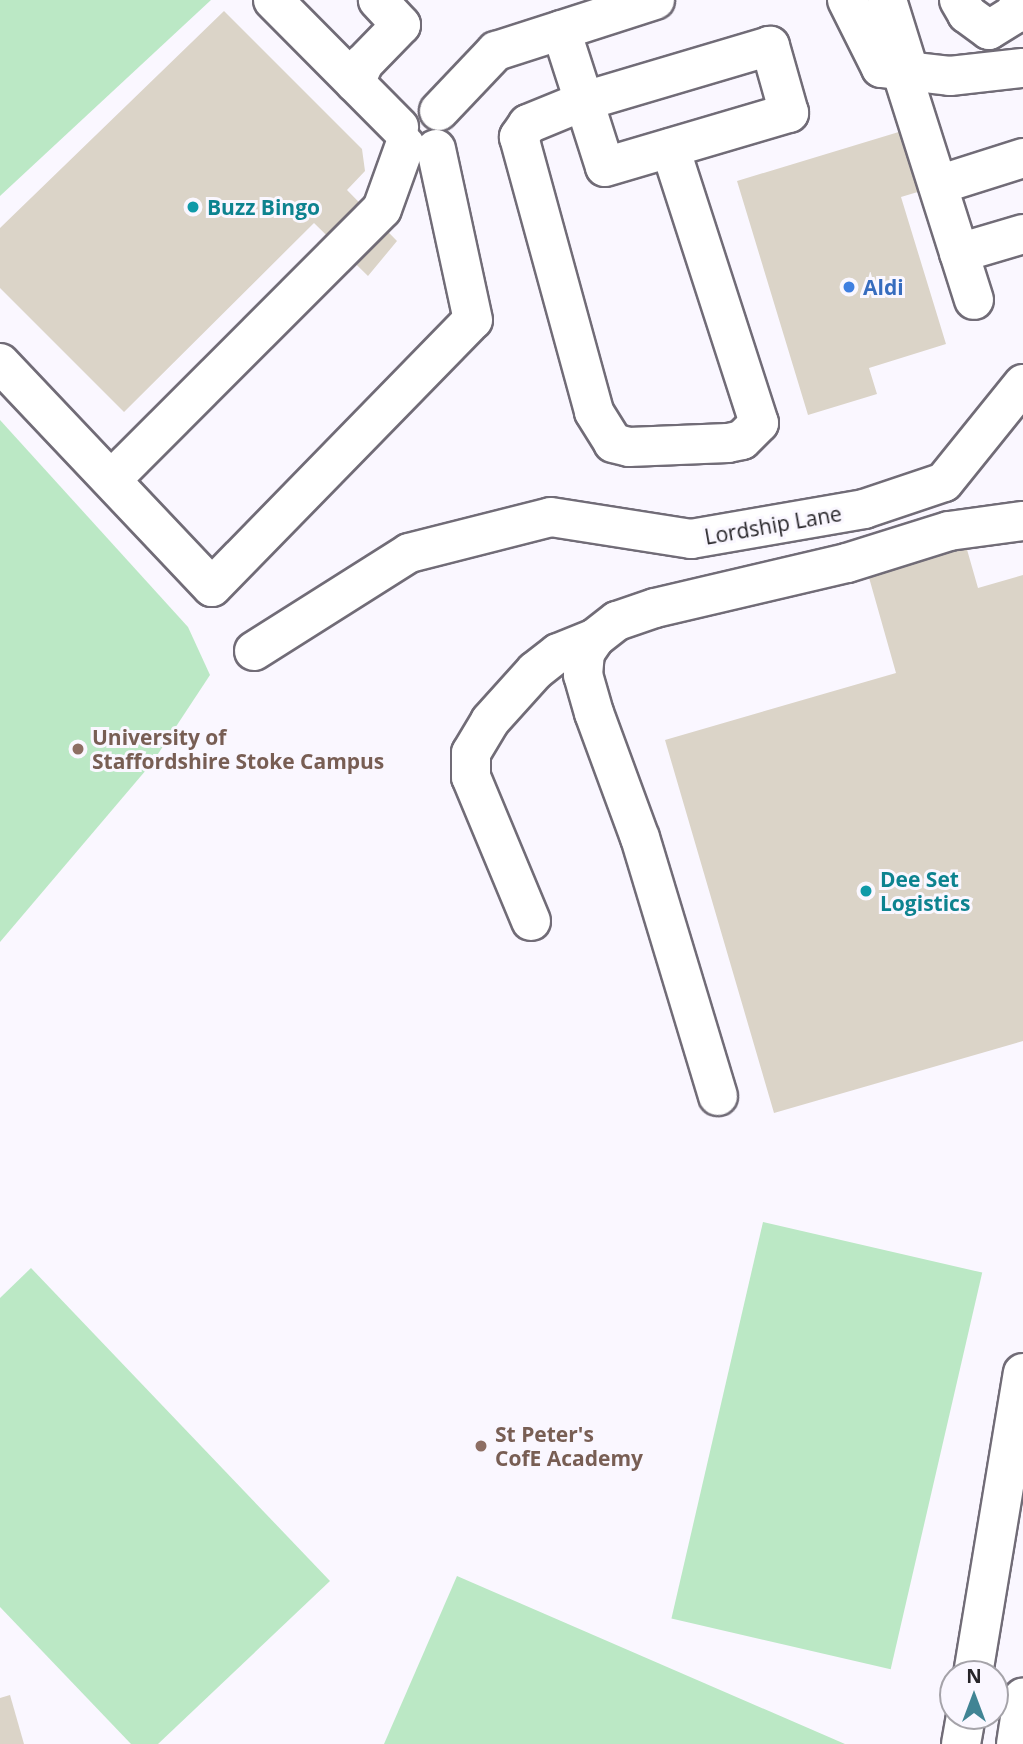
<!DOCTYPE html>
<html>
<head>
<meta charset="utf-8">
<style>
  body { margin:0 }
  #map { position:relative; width:1023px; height:1744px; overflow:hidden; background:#faf7ff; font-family:"Open Sans",sans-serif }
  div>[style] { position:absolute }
  .green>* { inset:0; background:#bbe8c5; transform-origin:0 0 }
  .building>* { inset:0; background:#dbd4c8 }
  .roads { filter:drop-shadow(2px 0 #716c77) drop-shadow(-2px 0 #716c77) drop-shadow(0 2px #716c77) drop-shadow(0 -2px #716c77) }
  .minor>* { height:38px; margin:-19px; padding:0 19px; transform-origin:19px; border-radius:19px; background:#fff }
  .dots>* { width:19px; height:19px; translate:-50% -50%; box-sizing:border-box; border:4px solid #faf7ff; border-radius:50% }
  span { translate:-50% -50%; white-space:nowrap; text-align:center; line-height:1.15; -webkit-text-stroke:6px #faf7ff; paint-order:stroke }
  .culture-label { font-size:21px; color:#0d838f; font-weight:700 }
  .left { translate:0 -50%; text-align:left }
  .shop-label { font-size:21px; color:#366cbe; font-weight:700 }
  .street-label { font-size:21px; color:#262428 }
  .education-label { font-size:21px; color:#785e54; font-weight:700 }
  .north { position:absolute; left:939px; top:1660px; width:70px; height:70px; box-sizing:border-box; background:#faf7ff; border:2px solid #a5a3a9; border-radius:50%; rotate:0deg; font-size:19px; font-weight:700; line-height:28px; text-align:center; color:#262428 }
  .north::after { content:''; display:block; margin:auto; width:24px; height:32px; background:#418494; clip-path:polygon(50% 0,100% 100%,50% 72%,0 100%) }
</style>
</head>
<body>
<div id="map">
  <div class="green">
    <div style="clip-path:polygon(0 0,211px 0,0 196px)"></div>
    <div style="clip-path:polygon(0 420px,188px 627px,210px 675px,152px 763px,0 942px)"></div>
    <div style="left:763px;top:1222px;width:225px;height:407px;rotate:13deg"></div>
    <div style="clip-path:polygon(31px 1268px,330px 1581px,158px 1744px,131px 1744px,0 1607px,0 1298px)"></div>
    <div style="clip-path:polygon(457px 1576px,845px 1744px,384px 1744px)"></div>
  </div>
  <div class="building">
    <div style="clip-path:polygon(224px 11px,362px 149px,365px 171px,347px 190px,397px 241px,368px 276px,314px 223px,124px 412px,0 288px,0 228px)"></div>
    <div style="clip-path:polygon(902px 131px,921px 191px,901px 197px,946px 344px,869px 368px,877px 394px,808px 415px,737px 181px)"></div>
    <div style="clip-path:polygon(966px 546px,978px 588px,1023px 575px,1023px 1041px,774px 1113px,665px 740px,896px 673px,868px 574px)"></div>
    <div style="clip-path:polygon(10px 1695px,24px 1744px,0 1744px,0 1698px)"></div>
  </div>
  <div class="roads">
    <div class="minor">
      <div style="left:273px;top:0;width:179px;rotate:45.2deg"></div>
      <div style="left:847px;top:0;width:76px;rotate:63.4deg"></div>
      <div style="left:881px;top:68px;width:69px;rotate:6.6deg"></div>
      <div style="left:950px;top:76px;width:73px;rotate:-6.3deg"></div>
      <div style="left:887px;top:0;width:77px;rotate:72.7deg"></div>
      <div style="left:959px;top:0;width:16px;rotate:60deg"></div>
      <div style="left:967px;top:14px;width:27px;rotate:36deg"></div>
      <div style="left:561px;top:30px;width:75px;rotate:72.1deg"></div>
      <div style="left:584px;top:101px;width:69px;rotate:72.3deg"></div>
      <div style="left:605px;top:167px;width:192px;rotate:-16.4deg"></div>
      <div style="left:789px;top:113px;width:70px;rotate:-105.8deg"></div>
      <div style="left:770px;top:46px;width:194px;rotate:163.5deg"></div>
      <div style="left:584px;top:101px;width:61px;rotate:157.7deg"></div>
      <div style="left:528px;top:124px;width:16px;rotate:125deg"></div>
      <div style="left:519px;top:137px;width:285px;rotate:74.7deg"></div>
      <div style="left:594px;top:412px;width:36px;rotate:58deg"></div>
      <div style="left:613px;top:443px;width:16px;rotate:14deg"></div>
      <div style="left:629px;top:447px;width:99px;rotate:-2.3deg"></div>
      <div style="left:728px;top:443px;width:14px;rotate:-12deg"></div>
      <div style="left:742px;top:440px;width:24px;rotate:-45deg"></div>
      <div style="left:759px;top:423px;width:289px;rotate:-107.9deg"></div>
      <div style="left:989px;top:30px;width:31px;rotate:-32deg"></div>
      <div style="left:1015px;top:14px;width:15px;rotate:-70deg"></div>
      <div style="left:902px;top:73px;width:238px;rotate:72.4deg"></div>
      <div style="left:355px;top:83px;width:22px;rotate:-66deg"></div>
      <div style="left:364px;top:63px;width:53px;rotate:-45.8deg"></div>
      <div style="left:401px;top:25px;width:34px;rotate:-133deg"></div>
      <div style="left:439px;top:111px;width:83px;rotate:-46.5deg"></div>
      <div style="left:496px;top:51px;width:167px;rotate:-17.8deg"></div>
      <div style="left:938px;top:185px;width:89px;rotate:-17.6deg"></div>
      <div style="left:959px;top:253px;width:67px;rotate:-16.5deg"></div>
      <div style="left:0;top:363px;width:308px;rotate:46.6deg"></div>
      <div style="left:212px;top:587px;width:373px;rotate:-45.7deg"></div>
      <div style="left:473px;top:320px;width:175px;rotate:-102.2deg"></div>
      <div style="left:113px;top:478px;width:380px;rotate:-45deg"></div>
      <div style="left:382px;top:209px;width:68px;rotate:-70.2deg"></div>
      <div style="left:254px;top:651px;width:183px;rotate:-32.3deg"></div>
      <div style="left:409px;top:553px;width:146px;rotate:-14.2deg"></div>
      <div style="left:551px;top:517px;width:142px;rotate:8.9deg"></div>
      <div style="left:691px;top:539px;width:176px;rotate:-9.8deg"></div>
      <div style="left:864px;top:509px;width:84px;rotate:-18.6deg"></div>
      <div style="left:944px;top:482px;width:126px;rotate:-51.1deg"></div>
      <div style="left:531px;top:921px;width:156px;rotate:-112.6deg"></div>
      <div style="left:471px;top:777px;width:24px;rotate:-90deg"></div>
      <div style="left:471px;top:753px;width:37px;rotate:-59deg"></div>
      <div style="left:490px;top:721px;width:67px;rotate:-48deg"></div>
      <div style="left:535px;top:671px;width:29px;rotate:-38deg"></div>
      <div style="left:558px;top:653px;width:40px;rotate:-22deg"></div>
      <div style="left:718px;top:1096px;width:270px;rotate:-106.8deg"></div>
      <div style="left:640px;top:838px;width:133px;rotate:-110.2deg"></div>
      <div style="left:594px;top:713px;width:40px;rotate:-106deg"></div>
      <div style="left:583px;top:675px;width:22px;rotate:-85deg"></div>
      <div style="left:585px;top:653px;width:18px;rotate:-56deg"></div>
      <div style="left:595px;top:638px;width:28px;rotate:-38deg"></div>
      <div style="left:617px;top:621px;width:40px;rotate:-18.9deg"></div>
      <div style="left:655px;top:608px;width:197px;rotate:-13.2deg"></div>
      <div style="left:847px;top:563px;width:107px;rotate:-17.4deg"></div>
      <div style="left:949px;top:531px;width:75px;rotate:-7.7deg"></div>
      <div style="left:973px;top:1674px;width:305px;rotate:-80.6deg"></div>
      <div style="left:961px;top:1744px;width:28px;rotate:-80deg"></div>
      <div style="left:1016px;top:1744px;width:47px;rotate:-81.3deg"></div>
    </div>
  </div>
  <div class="dots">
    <div style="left:193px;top:207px;background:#0f9aa8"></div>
    <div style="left:849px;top:287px;background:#3f7fe0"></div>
    <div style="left:78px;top:749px;background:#8d6e63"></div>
    <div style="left:866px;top:891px;background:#0f9aa8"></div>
    <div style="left:481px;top:1446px;background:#8d6e63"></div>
  </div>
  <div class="culture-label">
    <span class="left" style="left:207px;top:207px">Buzz Bingo</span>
    <span class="left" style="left:880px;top:891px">Dee Set<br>Logistics</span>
  </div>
  <div class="shop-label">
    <span class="left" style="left:863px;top:287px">Aldi</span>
  </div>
  <div class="street-label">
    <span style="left:773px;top:525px;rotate:-10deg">Lordship Lane</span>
  </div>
  <div class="education-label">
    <span class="left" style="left:92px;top:749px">University of<br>Staffordshire Stoke Campus</span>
    <span class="left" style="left:495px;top:1446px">St Peter's<br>CofE Academy</span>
  </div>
  <div class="north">N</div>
</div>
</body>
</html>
